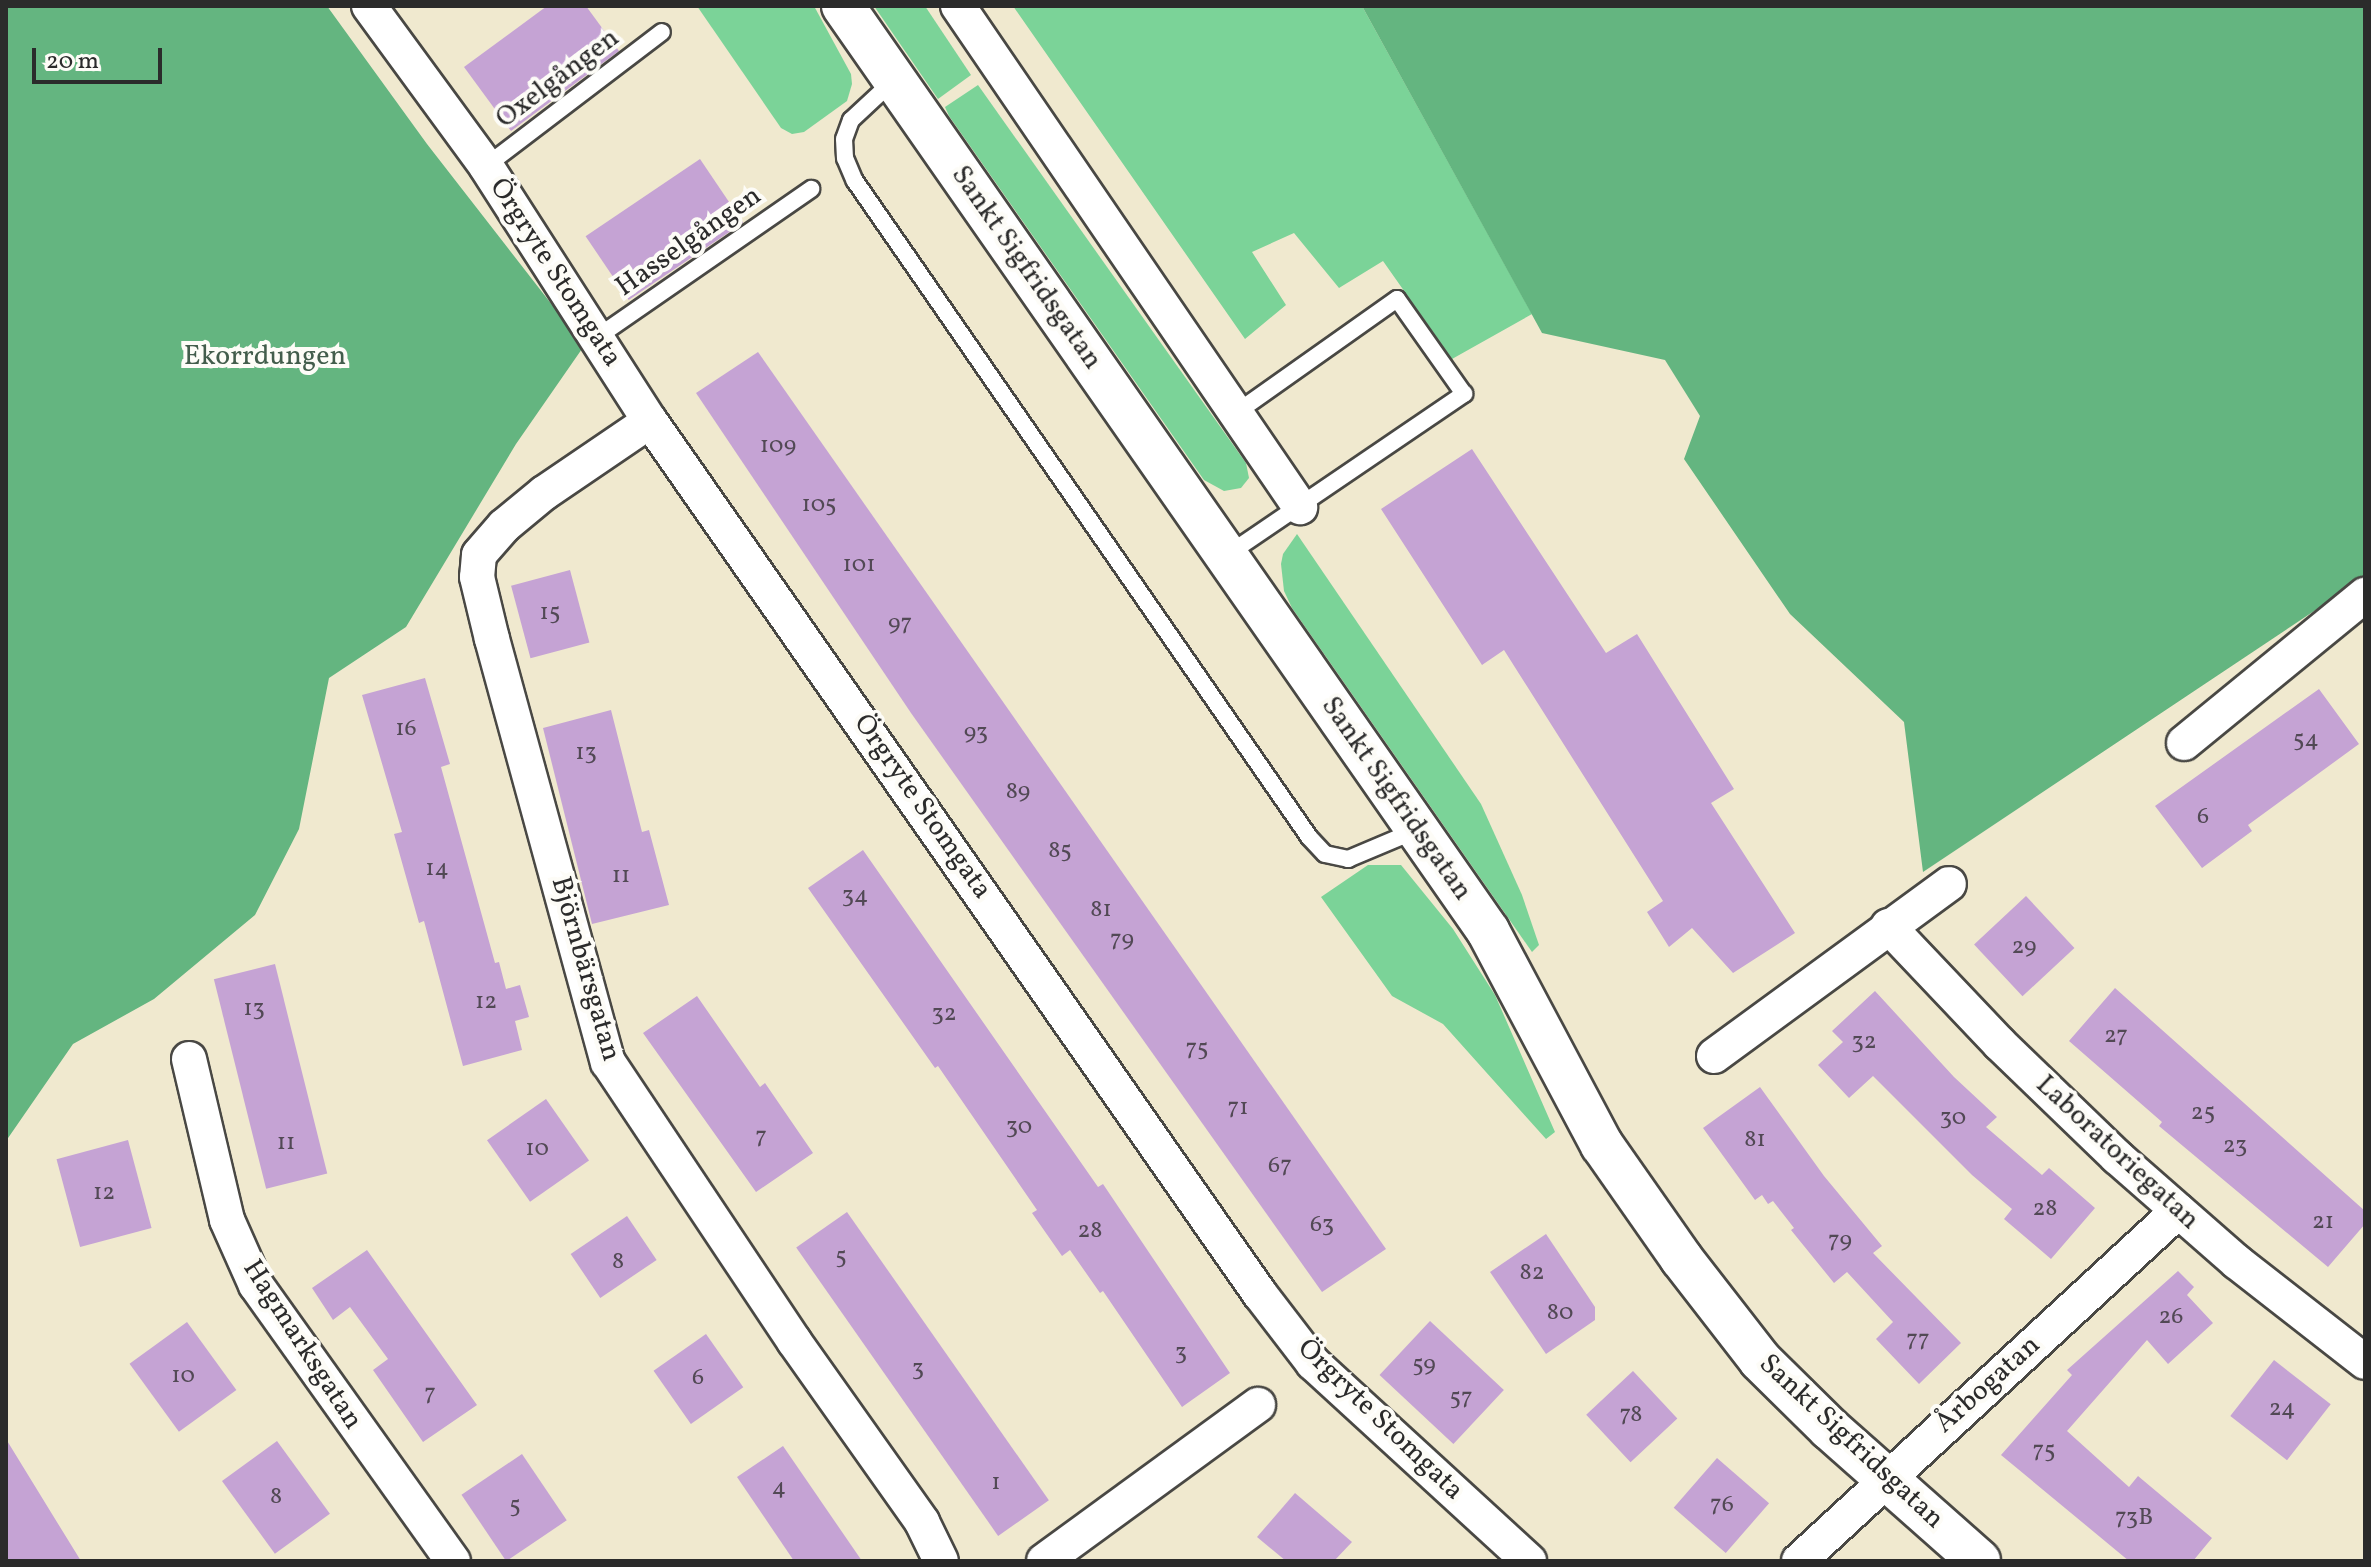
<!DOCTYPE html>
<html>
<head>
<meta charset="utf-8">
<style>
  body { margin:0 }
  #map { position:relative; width:2371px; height:1567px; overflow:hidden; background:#f0e9cf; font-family:Vollkorn,serif }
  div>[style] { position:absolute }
  .green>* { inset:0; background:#7bd398 }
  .forest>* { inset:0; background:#64b580 }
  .building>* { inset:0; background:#c5a3d4; transform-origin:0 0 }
  .roads { filter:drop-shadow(2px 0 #494844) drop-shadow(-2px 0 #494844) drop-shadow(0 2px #494844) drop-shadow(0 -2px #494844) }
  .service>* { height:16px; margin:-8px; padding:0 8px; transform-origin:8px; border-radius:8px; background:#fff }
  .minor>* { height:34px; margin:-17px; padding:0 17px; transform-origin:17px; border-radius:17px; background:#fff }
  .tertiary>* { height:42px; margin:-21px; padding:0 21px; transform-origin:21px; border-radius:21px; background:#fff }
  span { translate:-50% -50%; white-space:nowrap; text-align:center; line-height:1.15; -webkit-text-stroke:8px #fdfcf7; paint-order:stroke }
  .number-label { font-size:24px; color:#524955 }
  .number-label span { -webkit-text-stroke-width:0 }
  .street-label { font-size:28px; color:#2b2b2b }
  .park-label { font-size:28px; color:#435d4c }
  .frame { position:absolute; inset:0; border:8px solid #2b2b2b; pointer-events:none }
  .scale { position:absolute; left:32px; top:48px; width:130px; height:36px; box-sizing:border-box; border:4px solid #2b2b2b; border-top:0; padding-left:10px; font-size:24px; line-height:28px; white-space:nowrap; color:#2b2b2b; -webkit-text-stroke:6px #fdfcf7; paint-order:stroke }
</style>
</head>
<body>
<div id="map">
  <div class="green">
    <div style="clip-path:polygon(697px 6px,814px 6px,851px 74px,852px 84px,847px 101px,804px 132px,792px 134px,781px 128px)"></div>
    <div style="clip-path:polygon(874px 6px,925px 6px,971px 75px,938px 99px)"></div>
    <div style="clip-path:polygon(1013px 6px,1362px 6px,1532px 314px,1452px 359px,1383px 261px,1339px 288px,1294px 233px,1252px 252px,1286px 305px,1245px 339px)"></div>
    <div style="clip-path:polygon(978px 85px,1246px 463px,1249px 478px,1241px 488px,1224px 491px,1204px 480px,949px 116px,945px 107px)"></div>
    <div style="clip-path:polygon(1297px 534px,1481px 804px,1522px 895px,1539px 945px,1532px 952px,1292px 608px,1284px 591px,1281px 564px,1283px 554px)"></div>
    <div style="clip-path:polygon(1368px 865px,1401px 865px,1453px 929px,1495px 995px,1555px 1132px,1546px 1139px,1443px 1024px,1392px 996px,1321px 897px)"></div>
  </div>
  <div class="forest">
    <div style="clip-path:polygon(6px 6px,327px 6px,427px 144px,584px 346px,516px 444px,406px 627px,329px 678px,299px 829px,255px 915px,154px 999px,73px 1044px,6px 1141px)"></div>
    <div style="clip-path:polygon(1362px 6px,2365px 6px,2365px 577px,1923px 872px,1904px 722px,1790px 614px,1684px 459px,1700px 416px,1665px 360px,1542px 333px)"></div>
  </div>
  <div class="building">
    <div style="clip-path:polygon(547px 6px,586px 6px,619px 51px,511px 131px,464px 67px)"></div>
    <div style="left:700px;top:159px;width:77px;height:138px;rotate:56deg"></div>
    <div style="clip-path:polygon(758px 352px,1386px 1249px,1322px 1292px,911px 713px,696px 393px)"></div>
    <div style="clip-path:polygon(1472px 449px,1606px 653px,1637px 634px,1734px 789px,1711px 803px,1795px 933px,1733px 973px,1692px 928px,1669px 947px,1647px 912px,1663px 901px,1504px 650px,1482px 665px,1381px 509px)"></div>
    <div style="left:570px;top:570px;width:75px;height:61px;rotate:75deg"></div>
    <div style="clip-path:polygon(425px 678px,450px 764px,441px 767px,495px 963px,499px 962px,506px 989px,520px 985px,529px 1017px,515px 1021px,522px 1050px,463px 1066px,424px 921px,419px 923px,394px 834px,402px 832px,362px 695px)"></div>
    <div style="clip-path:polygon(2319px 689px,2359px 744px,2248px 825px,2252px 831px,2202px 868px,2155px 806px)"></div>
    <div style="clip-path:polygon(611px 710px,642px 832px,649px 830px,669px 905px,592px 924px,543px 728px)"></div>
    <div style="clip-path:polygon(863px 850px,1098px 1187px,1103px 1184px,1230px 1373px,1182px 1407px,1103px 1291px,1100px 1293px,1070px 1250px,1062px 1256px,1032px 1213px,1037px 1210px,938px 1066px,935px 1068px,808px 888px)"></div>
    <div style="left:2026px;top:896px;width:71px;height:71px;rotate:47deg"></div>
    <div style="left:275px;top:964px;width:216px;height:63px;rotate:76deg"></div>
    <div style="clip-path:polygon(2115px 988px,2365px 1211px,2365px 1224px,2328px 1267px,2159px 1126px,2162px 1122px,2069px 1041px)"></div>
    <div style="clip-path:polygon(1875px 991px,1954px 1077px,1997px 1117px,1986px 1127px,2042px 1175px,2049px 1168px,2095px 1208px,2051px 1259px,2004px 1219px,2012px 1209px,1972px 1175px,1873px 1076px,1849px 1098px,1818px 1065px,1843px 1042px,1832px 1031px)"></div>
    <div style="clip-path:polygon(697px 996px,760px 1087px,765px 1083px,813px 1153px,756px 1192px,643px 1033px)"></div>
    <div style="clip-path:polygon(1760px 1087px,1824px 1176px,1882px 1246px,1873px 1253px,1961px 1343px,1919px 1384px,1876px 1339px,1893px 1322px,1847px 1272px,1834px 1283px,1791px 1230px,1794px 1228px,1773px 1201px,1768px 1204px,1762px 1195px,1755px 1200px,1703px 1128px)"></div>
    <div style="left:546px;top:1099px;width:75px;height:72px;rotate:55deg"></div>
    <div style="left:128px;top:1140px;width:91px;height:74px;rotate:75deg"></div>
    <div style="left:847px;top:1212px;width:352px;height:62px;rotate:55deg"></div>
    <div style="left:627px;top:1216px;width:53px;height:68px;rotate:56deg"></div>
    <div style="clip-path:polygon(1546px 1234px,1595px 1307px,1595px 1320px,1546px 1354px,1490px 1272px)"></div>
    <div style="clip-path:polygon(367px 1250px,477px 1405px,423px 1442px,373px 1370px,388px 1359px,350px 1307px,333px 1320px,312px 1288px)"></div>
    <div style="clip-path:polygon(2178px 1271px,2194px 1287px,2187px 1295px,2213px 1323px,2168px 1364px,2147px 1340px,2067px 1431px,2129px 1487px,2138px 1476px,2212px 1538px,2193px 1561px,2129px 1561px,2001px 1455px,2072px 1375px,2067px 1370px)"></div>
    <div style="left:1430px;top:1321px;width:101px;height:74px;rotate:43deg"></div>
    <div style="left:187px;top:1322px;width:84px;height:71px;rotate:54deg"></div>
    <div style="left:706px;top:1334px;width:65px;height:64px;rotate:55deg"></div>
    <div style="left:2274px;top:1360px;width:72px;height:71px;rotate:38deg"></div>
    <div style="left:1633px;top:1371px;width:65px;height:64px;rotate:47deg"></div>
    <div style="clip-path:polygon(6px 1439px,52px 1514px,81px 1561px,6px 1561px)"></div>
    <div style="left:277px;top:1441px;width:90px;height:68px;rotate:54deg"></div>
    <div style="clip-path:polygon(783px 1446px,862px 1561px,794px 1561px,737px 1477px)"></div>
    <div style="left:522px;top:1454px;width:80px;height:73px;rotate:56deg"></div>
    <div style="left:1717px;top:1458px;width:69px;height:66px;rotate:41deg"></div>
    <div style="clip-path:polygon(1295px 1493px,1352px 1542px,1334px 1561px,1286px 1561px,1257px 1537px)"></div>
  </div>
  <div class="roads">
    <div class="service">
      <div style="left:893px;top:81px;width:57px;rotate:137.1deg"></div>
      <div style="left:851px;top:120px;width:20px;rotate:110deg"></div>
      <div style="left:844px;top:139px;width:19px;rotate:87deg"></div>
      <div style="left:845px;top:158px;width:25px;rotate:67deg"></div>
      <div style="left:855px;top:181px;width:798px;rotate:55.31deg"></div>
      <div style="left:1309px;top:837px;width:23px;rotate:47deg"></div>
      <div style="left:1325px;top:854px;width:24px;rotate:12deg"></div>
      <div style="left:1348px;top:859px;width:75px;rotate:-22.8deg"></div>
      <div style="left:486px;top:166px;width:221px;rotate:-37.3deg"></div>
      <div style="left:596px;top:338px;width:262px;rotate:-34.7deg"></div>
      <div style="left:1227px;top:555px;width:287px;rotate:-34.2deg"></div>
      <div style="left:1464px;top:394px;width:116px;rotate:-125.2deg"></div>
      <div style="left:1397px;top:299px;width:197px;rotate:144.7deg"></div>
    </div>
    <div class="minor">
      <div style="left:369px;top:6px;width:198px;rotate:53.8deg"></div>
      <div style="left:486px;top:166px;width:303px;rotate:57.3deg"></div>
      <div style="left:650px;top:421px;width:1065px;rotate:55.06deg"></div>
      <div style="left:1260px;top:1294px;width:87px;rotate:52.5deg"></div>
      <div style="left:1313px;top:1363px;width:293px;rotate:42.5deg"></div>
      <div style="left:958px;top:6px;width:607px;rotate:55.68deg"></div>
      <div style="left:650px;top:421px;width:128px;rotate:145.8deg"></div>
      <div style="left:544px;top:493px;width:52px;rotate:140.5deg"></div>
      <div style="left:504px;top:526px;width:38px;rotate:131deg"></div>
      <div style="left:479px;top:555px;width:22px;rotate:95deg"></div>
      <div style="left:477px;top:577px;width:64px;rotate:76.4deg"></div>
      <div style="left:492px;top:639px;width:439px;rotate:74.7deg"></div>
      <div style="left:608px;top:1062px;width:335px;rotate:56.3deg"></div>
      <div style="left:794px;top:1341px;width:222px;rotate:54.7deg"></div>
      <div style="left:922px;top:1522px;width:43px;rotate:64deg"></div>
      <div style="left:2184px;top:743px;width:234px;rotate:-39.3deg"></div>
      <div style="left:1888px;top:926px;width:163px;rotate:46.5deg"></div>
      <div style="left:2000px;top:1044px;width:163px;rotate:44deg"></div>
      <div style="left:2117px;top:1157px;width:159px;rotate:41.2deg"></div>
      <div style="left:2237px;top:1262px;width:162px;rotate:38deg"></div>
      <div style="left:1714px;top:1056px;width:291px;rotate:-36.2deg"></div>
      <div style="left:189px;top:1059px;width:165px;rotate:76.7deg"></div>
      <div style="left:227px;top:1220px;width:71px;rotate:66deg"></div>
      <div style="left:256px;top:1285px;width:339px;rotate:54.5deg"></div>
      <div style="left:1044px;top:1561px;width:265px;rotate:-36.1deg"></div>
      <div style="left:1799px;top:1561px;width:516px;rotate:-42.72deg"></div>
    </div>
    <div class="tertiary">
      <div style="left:843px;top:6px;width:1128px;rotate:55.11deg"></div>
      <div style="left:1488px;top:931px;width:242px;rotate:62deg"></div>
      <div style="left:1602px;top:1145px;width:138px;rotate:55deg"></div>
      <div style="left:1681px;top:1258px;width:129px;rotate:52.2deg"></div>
      <div style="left:1760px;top:1360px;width:98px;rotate:44.6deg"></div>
      <div style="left:1830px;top:1429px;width:199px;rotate:41.5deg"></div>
    </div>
  </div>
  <div class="number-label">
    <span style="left:778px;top:447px">109</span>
    <span style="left:819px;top:506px">105</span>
    <span style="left:859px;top:566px">101</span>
    <span style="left:550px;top:614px">15</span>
    <span style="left:900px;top:625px">97</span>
    <span style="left:406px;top:730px">16</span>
    <span style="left:976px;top:734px">93</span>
    <span style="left:2306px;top:741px">54</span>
    <span style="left:586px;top:754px">13</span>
    <span style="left:1018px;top:793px">89</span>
    <span style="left:2203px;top:818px">6</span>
    <span style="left:1060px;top:852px">85</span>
    <span style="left:437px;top:870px">14</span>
    <span style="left:621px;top:877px">11</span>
    <span style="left:855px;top:897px">34</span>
    <span style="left:1101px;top:911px">81</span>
    <span style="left:1122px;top:941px">79</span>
    <span style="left:2024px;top:948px">29</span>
    <span style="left:486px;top:1003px">12</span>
    <span style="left:254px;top:1010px">13</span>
    <span style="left:944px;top:1015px">32</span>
    <span style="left:2116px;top:1037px">27</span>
    <span style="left:1864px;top:1043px">32</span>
    <span style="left:1197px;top:1050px">75</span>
    <span style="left:1238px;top:1109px">71</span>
    <span style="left:2203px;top:1114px">25</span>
    <span style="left:1953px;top:1119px">30</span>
    <span style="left:1019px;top:1128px">30</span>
    <span style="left:761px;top:1138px">7</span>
    <span style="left:1755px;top:1141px">81</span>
    <span style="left:286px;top:1144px">11</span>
    <span style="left:2235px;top:1147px">23</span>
    <span style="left:537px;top:1150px">10</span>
    <span style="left:1280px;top:1167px">67</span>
    <span style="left:104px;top:1194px">12</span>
    <span style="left:2045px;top:1210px">28</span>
    <span style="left:2323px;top:1223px">21</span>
    <span style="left:1322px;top:1226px">63</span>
    <span style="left:1090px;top:1232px">28</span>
    <span style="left:1840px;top:1242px">79</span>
    <span style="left:841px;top:1258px">5</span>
    <span style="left:618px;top:1263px">8</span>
    <span style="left:1532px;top:1274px">82</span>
    <span style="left:1560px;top:1314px">80</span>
    <span style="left:2171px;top:1318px">26</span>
    <span style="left:1918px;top:1341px">77</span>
    <span style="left:1181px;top:1354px">3</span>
    <span style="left:1424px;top:1366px">59</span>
    <span style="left:918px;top:1370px">3</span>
    <span style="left:183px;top:1377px">10</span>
    <span style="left:698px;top:1379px">6</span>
    <span style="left:430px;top:1395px">7</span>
    <span style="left:1461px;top:1399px">57</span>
    <span style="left:2282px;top:1410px">24</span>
    <span style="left:1631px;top:1416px">78</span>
    <span style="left:2044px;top:1452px">75</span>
    <span style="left:996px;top:1484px">1</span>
    <span style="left:779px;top:1489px">4</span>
    <span style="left:276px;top:1498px">8</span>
    <span style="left:1722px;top:1506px">76</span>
    <span style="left:515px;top:1507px">5</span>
    <span style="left:2134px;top:1519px">73B</span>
  </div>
  <div class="street-label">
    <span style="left:558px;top:79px;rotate:-37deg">Oxelgången</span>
    <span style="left:689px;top:242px;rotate:-35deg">Hasselgången</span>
    <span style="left:1026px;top:268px;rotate:55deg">Sankt Sigfridsgatan</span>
    <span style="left:555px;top:273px;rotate:57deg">Örgryte Stomgata</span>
    <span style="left:1396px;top:799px;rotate:55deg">Sankt Sigfridsgatan</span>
    <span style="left:922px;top:807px;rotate:55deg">Örgryte Stomgata</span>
    <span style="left:585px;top:969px;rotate:74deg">Björnbärsgatan</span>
    <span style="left:2117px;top:1153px;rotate:43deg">Laboratoriegatan</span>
    <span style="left:302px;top:1345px;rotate:57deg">Hagmarksgatan</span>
    <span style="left:1988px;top:1385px;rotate:-42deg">Årbogatan</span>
    <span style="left:1380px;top:1420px;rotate:44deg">Örgryte Stomgata</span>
    <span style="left:1851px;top:1442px;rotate:43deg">Sankt Sigfridsgatan</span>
  </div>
  <div class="park-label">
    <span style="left:265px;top:357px">Ekorrdungen</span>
  </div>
  <div class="frame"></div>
  <div class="scale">20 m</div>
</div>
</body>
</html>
